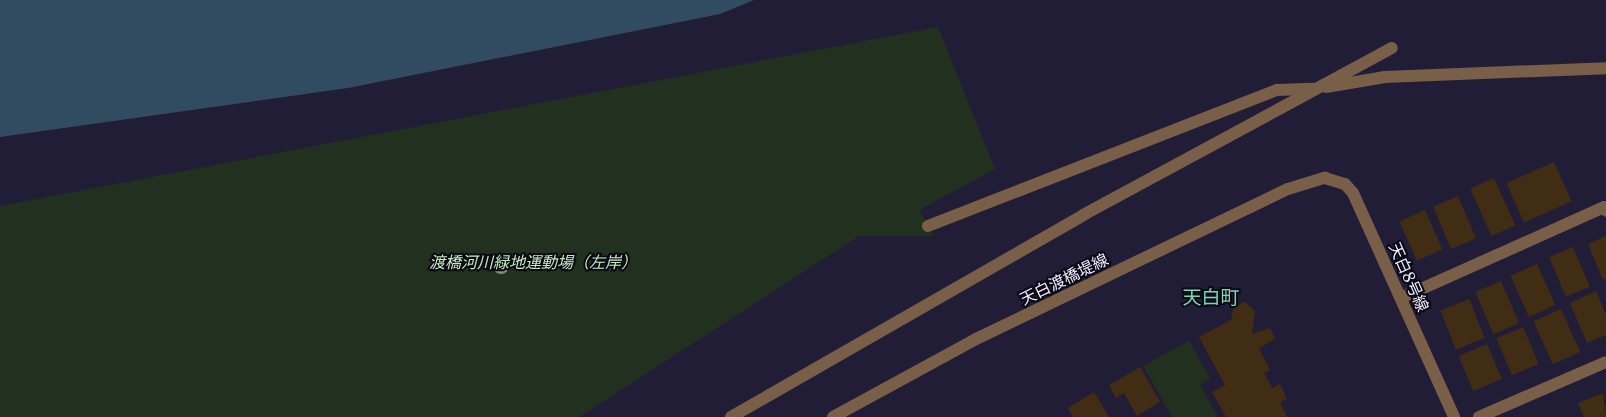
<!DOCTYPE html>
<html>
<head>
<meta charset="utf-8">
<style>
  body { margin:0 }
  #map { position:relative; width:1606px; height:417px; overflow:hidden; background:#221d37; font-family:Merriweather,"Noto Sans JP",serif }
  div>[style] { position:absolute }
  .green>* { inset:0; background:#22311f }
  .water>* { inset:0; background:#314c60 }
  .building>* { inset:0; background:#412d14; transform-origin:0 0 }
  .service>* { height:12px; margin:-6px; padding:0 6px; transform-origin:6px; border-radius:6px; background:#795e48 }
  .minor>* { height:12px; margin:-6px; padding:0 6px; transform-origin:6px; border-radius:6px; background:#795e48 }
  .tertiary>* { height:12px; margin:-6px; padding:0 6px; transform-origin:6px; border-radius:6px; background:#795e48 }
  .trees>* { width:16px; height:16px; margin:-8px; border-radius:50%; background:#7b8f81 }
  span { translate:-50% -50%; white-space:nowrap; text-align:center; line-height:1.15; -webkit-text-stroke:4px #0b0915; paint-order:stroke }
  .park-label { font-size:16px; color:#c4edbe; font-style:italic }
  .street-label { font-size:16px; color:#efedff }
  .quarter-label { font-size:19px; color:#7dd5b1 }
</style>
</head>
<body>
<div id="map">
  <div class="green">
    <div style="clip-path:polygon(938px 27px,995px 169px,919px 210px,934px 236px,859px 236px,579px 417px,0 417px,0 206px)"></div>
    <div style="clip-path:polygon(1189px 341px,1210px 378px,1200px 385px,1218px 417px,1172px 417px,1143px 366px)"></div>
  </div>
  <div class="water">
    <div style="clip-path:polygon(0 0,754px 0,720px 14px,348px 88px,0 137px)"></div>
  </div>
  <div class="building">
    <div style="left:1554px;top:162px;width:43px;height:52px;rotate:66deg"></div>
    <div style="left:1494px;top:178px;width:52px;height:26px;rotate:66deg"></div>
    <div style="left:1458px;top:196px;width:46px;height:27px;rotate:67deg"></div>
    <div style="left:1425px;top:210px;width:43px;height:28px;rotate:66deg"></div>
    <div style="clip-path:polygon(1606px 236px,1606px 279px,1603px 280px,1588px 244px)"></div>
    <div style="left:1573px;top:247px;width:43px;height:26px;rotate:67deg"></div>
    <div style="left:1537px;top:264px;width:45px;height:29px;rotate:66deg"></div>
    <div style="left:1501px;top:281px;width:46px;height:28px;rotate:67deg"></div>
    <div style="clip-path:polygon(1596px 291px,1606px 315px,1606px 335px,1587px 343px,1570px 303px)"></div>
    <div style="left:1469px;top:299px;width:42px;height:31px;rotate:68deg"></div>
    <div style="clip-path:polygon(1245px 302px,1255px 311px,1252px 334px,1270px 328px,1275px 339px,1259px 348px,1270px 370px,1264px 373px,1272px 388px,1280px 384px,1287px 399px,1280px 402px,1287px 417px,1226px 417px,1212px 392px,1225px 385px,1199px 337px,1231px 320px,1234px 307px)"></div>
    <div style="left:1561px;top:309px;width:47px;height:30px;rotate:66deg"></div>
    <div style="left:1523px;top:327px;width:40px;height:29px;rotate:67deg"></div>
    <div style="left:1487px;top:344px;width:38px;height:31px;rotate:67deg"></div>
    <div style="clip-path:polygon(1140px 367px,1160px 402px,1137px 416px,1124px 393px,1116px 398px,1109px 385px)"></div>
    <div style="clip-path:polygon(1094px 392px,1109px 417px,1073px 417px,1068px 408px)"></div>
    <div style="clip-path:polygon(1603px 393px,1606px 417px,1584px 417px,1578px 403px)"></div>
  </div>
  <div class="service">
    <div style="left:928px;top:226px;width:375px;rotate:-21.3deg"></div>
    <div style="left:1277px;top:90px;width:36px;rotate:-2deg"></div>
  </div>
  <div class="minor">
    <div style="left:1326px;top:87px;width:60px;rotate:-9.6deg"></div>
    <div style="left:1385px;top:77px;width:221px;rotate:-2.3deg"></div>
    <div style="left:1401px;top:298px;width:222px;rotate:-24.1deg"></div>
    <div style="left:1604px;top:207px;width:4px;rotate:63deg"></div>
    <div style="left:731px;top:417px;width:406px;rotate:-29.8deg"></div>
    <div style="left:1083px;top:215px;width:351px;rotate:-28.4deg"></div>
    <div style="left:1479px;top:417px;width:138px;rotate:-23.4deg"></div>
  </div>
  <div class="tertiary">
    <div style="left:833px;top:417px;width:163px;rotate:-28.6deg"></div>
    <div style="left:976px;top:339px;width:346px;rotate:-25.7deg"></div>
    <div style="left:1288px;top:189px;width:39px;rotate:-17deg"></div>
    <div style="left:1325px;top:178px;width:21px;rotate:17deg"></div>
    <div style="left:1345px;top:184px;width:12px;rotate:48deg"></div>
    <div style="left:1353px;top:193px;width:246px;rotate:65.7deg"></div>
  </div>
  <div class="trees">
    <div style="left:501px;top:266px"></div>
  </div>
  <div class="park-label">
    <span style="left:533px;top:262px">渡橋河川緑地運動場（左岸）</span>
  </div>
  <div class="street-label">
    <span style="left:1409px;top:277px;rotate:66deg">天白8号線</span>
    <span style="left:1064px;top:279px;rotate:-26deg">天白渡橋堤線</span>
  </div>
  <div class="quarter-label">
    <span style="left:1211px;top:298px">天白町</span>
  </div>
</div>
</body>
</html>
